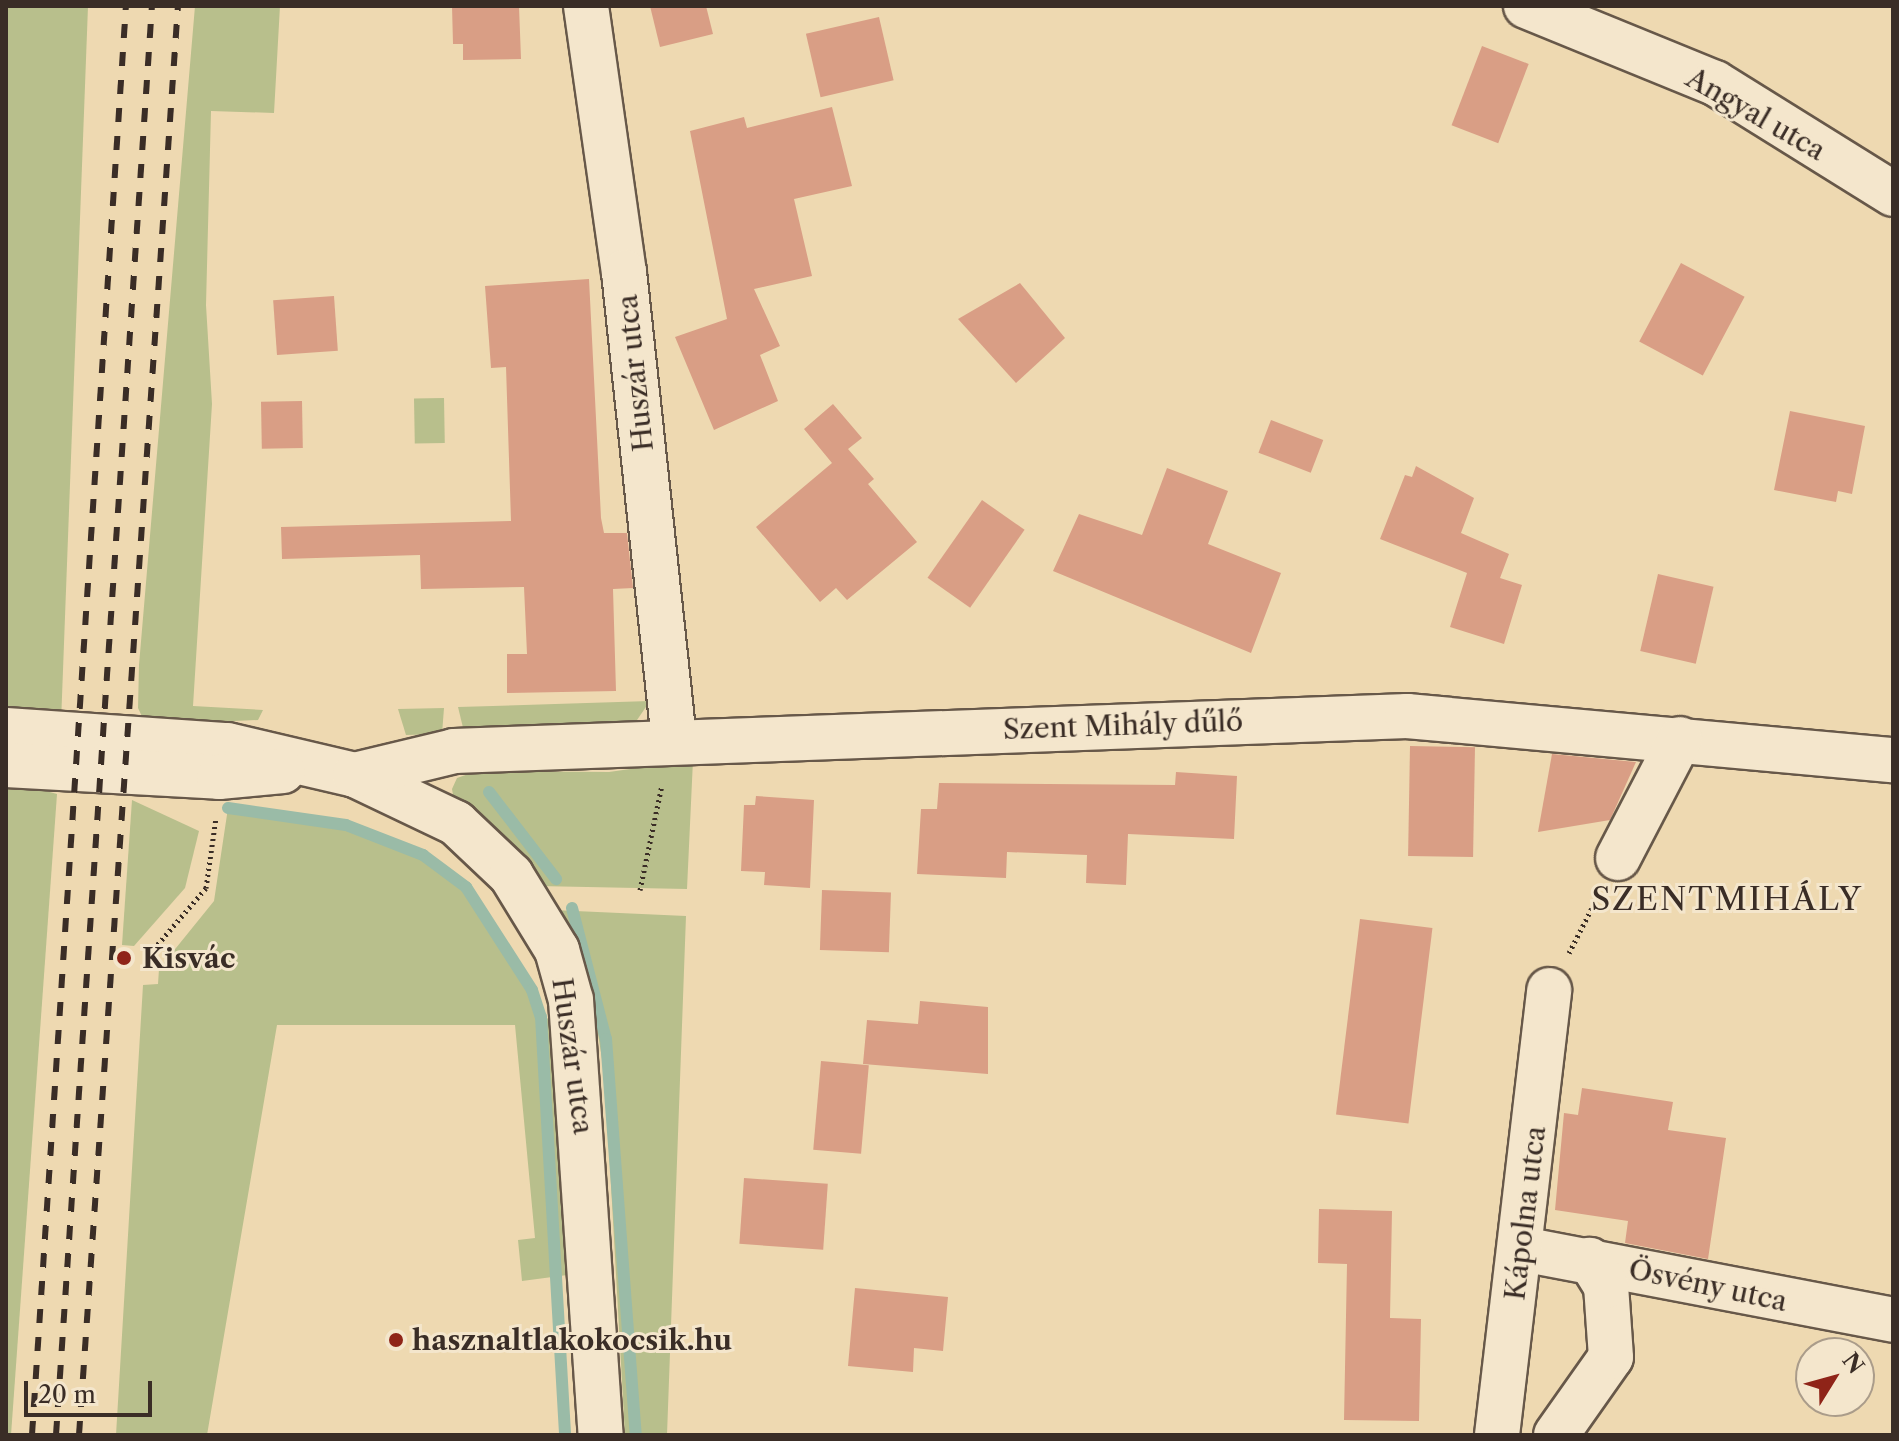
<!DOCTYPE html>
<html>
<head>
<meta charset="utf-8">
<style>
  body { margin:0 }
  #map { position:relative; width:1899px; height:1441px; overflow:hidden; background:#eed9b1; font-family:"Libre Caslon Text",serif }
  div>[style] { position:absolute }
  .green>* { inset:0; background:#b8bf8c; transform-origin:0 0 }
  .stream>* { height:12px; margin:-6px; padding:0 6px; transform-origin:6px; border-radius:6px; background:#9abba7 }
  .building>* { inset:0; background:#d99e85; transform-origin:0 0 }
  .path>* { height:5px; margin-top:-2.5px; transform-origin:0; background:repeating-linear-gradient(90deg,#3a2d26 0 2px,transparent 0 6px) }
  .roads { filter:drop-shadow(2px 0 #675849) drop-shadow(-2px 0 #675849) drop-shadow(0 2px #675849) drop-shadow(0 -2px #675849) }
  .minor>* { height:44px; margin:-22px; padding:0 22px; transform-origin:22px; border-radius:22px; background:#f4e6cc }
  .rail>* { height:6px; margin-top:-3px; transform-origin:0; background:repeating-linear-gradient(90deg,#3a2d26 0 14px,transparent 0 28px) }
  .dots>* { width:22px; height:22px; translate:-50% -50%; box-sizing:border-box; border:4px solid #f4e6cc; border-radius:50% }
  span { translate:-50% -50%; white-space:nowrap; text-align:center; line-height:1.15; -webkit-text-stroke:6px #f4e6cc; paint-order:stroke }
  .street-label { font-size:28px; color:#3a2d26 }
  .poi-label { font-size:28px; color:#3a2d26; font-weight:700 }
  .left { translate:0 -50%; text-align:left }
  .quarter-label { font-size:32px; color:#3a2d26; letter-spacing:2px }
  .frame { position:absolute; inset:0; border:8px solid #3a2d26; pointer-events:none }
  .north { position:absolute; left:1795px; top:1337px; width:80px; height:80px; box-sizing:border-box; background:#f4e6cc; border:2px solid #aa9c8a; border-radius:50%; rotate:53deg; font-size:22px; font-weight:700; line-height:32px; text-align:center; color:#3a2d26 }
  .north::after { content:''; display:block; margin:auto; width:28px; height:36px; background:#8f2418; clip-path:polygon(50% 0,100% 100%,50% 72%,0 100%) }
  .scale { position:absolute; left:24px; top:1381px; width:128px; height:36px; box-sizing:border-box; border:4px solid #3a2d26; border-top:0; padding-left:10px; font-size:24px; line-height:28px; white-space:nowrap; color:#3a2d26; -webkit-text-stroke:6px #f4e6cc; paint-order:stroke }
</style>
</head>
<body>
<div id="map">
  <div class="green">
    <div style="clip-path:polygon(6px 6px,88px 6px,61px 723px,6px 709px)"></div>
    <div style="clip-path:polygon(195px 6px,280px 6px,274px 113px,211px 111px,206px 305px,212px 404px,193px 706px,263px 710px,258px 720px,146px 725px,138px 708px,139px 665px)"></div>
    <div style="left:444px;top:398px;width:45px;height:30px;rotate:89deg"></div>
    <div style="clip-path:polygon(650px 701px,637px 720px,603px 732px,465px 736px,458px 707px)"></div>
    <div style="clip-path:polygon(444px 708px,442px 734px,406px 735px,398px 709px)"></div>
    <div style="clip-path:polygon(693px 760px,687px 889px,537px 886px,455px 807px,452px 789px,457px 778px,477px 771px,609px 772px)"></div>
    <div style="clip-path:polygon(6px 780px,57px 794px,11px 1435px,6px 1435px)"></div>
    <div style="clip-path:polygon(132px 800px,199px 831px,185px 888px,134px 946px,122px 945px)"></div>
    <div style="clip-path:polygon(228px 808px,346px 825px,423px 855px,470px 890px,549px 1021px,575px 1274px,522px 1281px,518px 1240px,535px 1238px,515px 1025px,277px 1025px,207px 1435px,116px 1435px,143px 985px,158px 984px,159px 969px,214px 901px)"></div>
    <div style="clip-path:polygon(553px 910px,686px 916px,667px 1435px,625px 1435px,605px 1078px,593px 1002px)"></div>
  </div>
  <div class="stream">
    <div style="left:489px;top:792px;width:110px;rotate:52.4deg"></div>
    <div style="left:228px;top:808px;width:119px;rotate:8.2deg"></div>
    <div style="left:346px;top:825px;width:83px;rotate:21.3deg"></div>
    <div style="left:423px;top:855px;width:54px;rotate:36.7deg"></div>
    <div style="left:466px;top:887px;width:122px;rotate:57.3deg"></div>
    <div style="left:532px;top:990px;width:28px;rotate:72deg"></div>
    <div style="left:541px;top:1017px;width:419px;rotate:86.7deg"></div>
    <div style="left:572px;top:908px;width:135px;rotate:75.5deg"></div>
    <div style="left:606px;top:1039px;width:397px;rotate:85.7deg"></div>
  </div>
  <div class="building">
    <div style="clip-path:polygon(452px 6px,519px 6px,521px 59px,463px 60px,463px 44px,453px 44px)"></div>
    <div style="clip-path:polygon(650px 6px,706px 6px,713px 34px,660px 47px)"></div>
    <div style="left:879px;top:17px;width:65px;height:75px;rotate:77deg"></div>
    <div style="left:1482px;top:46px;width:50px;height:85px;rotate:21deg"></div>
    <div style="clip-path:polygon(832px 107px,852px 186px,794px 199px,812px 276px,754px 289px,780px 346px,760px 355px,778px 401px,714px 430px,675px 337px,727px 319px,690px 131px,744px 117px,747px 128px)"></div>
    <div style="left:1681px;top:263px;width:72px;height:89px;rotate:28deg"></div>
    <div style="clip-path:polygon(589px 279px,601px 518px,604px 533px,627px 533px,633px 588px,613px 589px,616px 691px,507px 693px,507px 654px,527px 654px,524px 587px,421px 589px,420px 555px,282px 559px,281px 527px,511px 521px,506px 367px,491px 368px,485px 286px)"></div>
    <div style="clip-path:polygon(1020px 283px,1065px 338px,1016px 383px,958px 319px)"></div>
    <div style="left:334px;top:296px;width:55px;height:61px;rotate:86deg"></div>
    <div style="left:302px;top:401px;width:47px;height:41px;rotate:89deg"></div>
    <div style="clip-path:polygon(833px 404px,862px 438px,848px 449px,874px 479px,868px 484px,917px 542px,847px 600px,836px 588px,820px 602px,756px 527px,832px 463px,804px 429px)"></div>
    <div style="clip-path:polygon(1790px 411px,1865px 426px,1852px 494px,1838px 491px,1836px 502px,1774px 490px)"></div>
    <div style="left:1271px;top:420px;width:56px;height:35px;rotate:21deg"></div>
    <div style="clip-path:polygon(1416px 466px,1474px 498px,1461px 533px,1509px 554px,1500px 578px,1522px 585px,1504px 644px,1450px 627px,1467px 573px,1380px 539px,1405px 475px,1412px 477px)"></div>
    <div style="clip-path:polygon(1167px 468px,1228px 491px,1208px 544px,1281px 573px,1251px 653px,1053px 571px,1079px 514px,1142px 535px)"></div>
    <div style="left:982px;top:500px;width:52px;height:95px;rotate:35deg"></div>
    <div style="left:1658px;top:574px;width:57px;height:79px;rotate:13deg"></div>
    <div style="left:1410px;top:746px;width:65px;height:110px;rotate:1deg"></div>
    <div style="clip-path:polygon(1552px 754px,1636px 762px,1610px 820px,1538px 832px)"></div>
    <div style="clip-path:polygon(1176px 772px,1237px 776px,1234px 839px,1128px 834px,1126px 885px,1086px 883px,1087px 855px,1007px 852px,1006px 878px,917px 874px,921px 809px,937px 809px,939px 783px,1175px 785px)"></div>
    <div style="clip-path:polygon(756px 796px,814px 800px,810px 888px,764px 885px,765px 872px,741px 871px,744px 805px,755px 805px)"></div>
    <div style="left:822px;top:890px;width:69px;height:60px;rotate:2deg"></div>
    <div style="left:1360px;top:919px;width:73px;height:197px;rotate:7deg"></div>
    <div style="clip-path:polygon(920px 1001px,988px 1007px,988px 1074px,863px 1064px,867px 1020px,918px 1024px)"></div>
    <div style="left:821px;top:1061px;width:48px;height:89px;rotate:5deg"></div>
    <div style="clip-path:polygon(1582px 1088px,1673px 1102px,1668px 1130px,1726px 1138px,1708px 1259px,1625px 1243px,1628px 1221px,1555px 1210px,1564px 1113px,1578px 1115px)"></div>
    <div style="left:744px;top:1178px;width:84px;height:66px;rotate:4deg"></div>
    <div style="clip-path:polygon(1319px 1209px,1392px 1211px,1390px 1318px,1421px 1319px,1419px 1421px,1344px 1420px,1347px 1264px,1318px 1263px)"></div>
    <div style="clip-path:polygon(855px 1288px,948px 1297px,943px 1351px,914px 1348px,913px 1372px,848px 1366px)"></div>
  </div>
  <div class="path">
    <div style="left:640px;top:890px;width:107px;rotate:-78.2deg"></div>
    <div style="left:1569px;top:953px;width:66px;rotate:-63deg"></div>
    <div style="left:146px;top:958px;width:92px;rotate:-49.4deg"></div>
    <div style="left:206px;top:888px;width:71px;rotate:-81.9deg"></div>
  </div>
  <div class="roads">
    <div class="minor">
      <div style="left:586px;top:6px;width:269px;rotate:81.9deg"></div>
      <div style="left:624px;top:272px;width:471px;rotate:83.9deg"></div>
      <div style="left:1526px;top:6px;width:204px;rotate:22.2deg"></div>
      <div style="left:1715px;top:83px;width:210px;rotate:31.9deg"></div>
      <div style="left:6px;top:730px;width:222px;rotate:3.9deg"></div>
      <div style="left:227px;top:745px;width:131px;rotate:13.2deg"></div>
      <div style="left:355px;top:775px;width:112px;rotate:25.4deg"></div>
      <div style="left:456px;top:823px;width:76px;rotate:43.4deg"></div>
      <div style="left:511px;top:875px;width:88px;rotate:58.5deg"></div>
      <div style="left:557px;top:950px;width:52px;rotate:74.4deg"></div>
      <div style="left:571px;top:1000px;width:436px;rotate:86.1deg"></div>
      <div style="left:6px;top:765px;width:213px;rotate:3.2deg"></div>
      <div style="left:219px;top:777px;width:64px;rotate:-5.4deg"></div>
      <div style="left:355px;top:775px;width:102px;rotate:-13.6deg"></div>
      <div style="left:454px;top:751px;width:954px;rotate:-2.1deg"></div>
      <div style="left:1407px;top:716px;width:488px;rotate:5.2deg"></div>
      <div style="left:1618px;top:858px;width:134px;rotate:-62.5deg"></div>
      <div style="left:1522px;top:1249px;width:378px;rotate:10.8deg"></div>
      <div style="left:1497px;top:1435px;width:448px;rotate:-83.3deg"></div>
      <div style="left:1556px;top:1435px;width:95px;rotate:-54.8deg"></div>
      <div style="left:1611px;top:1357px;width:71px;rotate:-94deg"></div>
      <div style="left:1606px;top:1286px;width:31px;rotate:-122deg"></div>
    </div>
  </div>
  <div class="rail">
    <div style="left:32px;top:1435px;width:1432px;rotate:-86.24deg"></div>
    <div style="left:56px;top:1435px;width:1432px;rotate:-86.16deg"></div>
    <div style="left:79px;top:1435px;width:1432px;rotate:-86.04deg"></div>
  </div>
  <div class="dots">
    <div style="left:124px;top:958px;background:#8f2418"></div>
    <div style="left:396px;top:1340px;background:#8f2418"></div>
  </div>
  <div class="street-label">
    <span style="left:1756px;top:114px;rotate:30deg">Angyal utca</span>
    <span style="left:635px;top:373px;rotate:-96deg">Huszár utca</span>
    <span style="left:1123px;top:725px;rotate:-2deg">Szent Mihály dűlő</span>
    <span style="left:573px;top:1056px;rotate:82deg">Huszár utca</span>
    <span style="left:1525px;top:1213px;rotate:-83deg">Kápolna utca</span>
    <span style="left:1708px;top:1285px;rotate:12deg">Ösvény utca</span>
  </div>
  <div class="poi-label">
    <span class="left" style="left:142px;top:958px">Kisvác</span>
    <span class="left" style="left:412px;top:1340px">hasznaltlakokocsik.hu</span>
  </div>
  <div class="quarter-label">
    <span style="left:1727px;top:899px">SZENTMIHÁLY</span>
  </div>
  <div class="frame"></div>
  <div class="north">N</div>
  <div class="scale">20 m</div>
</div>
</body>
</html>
